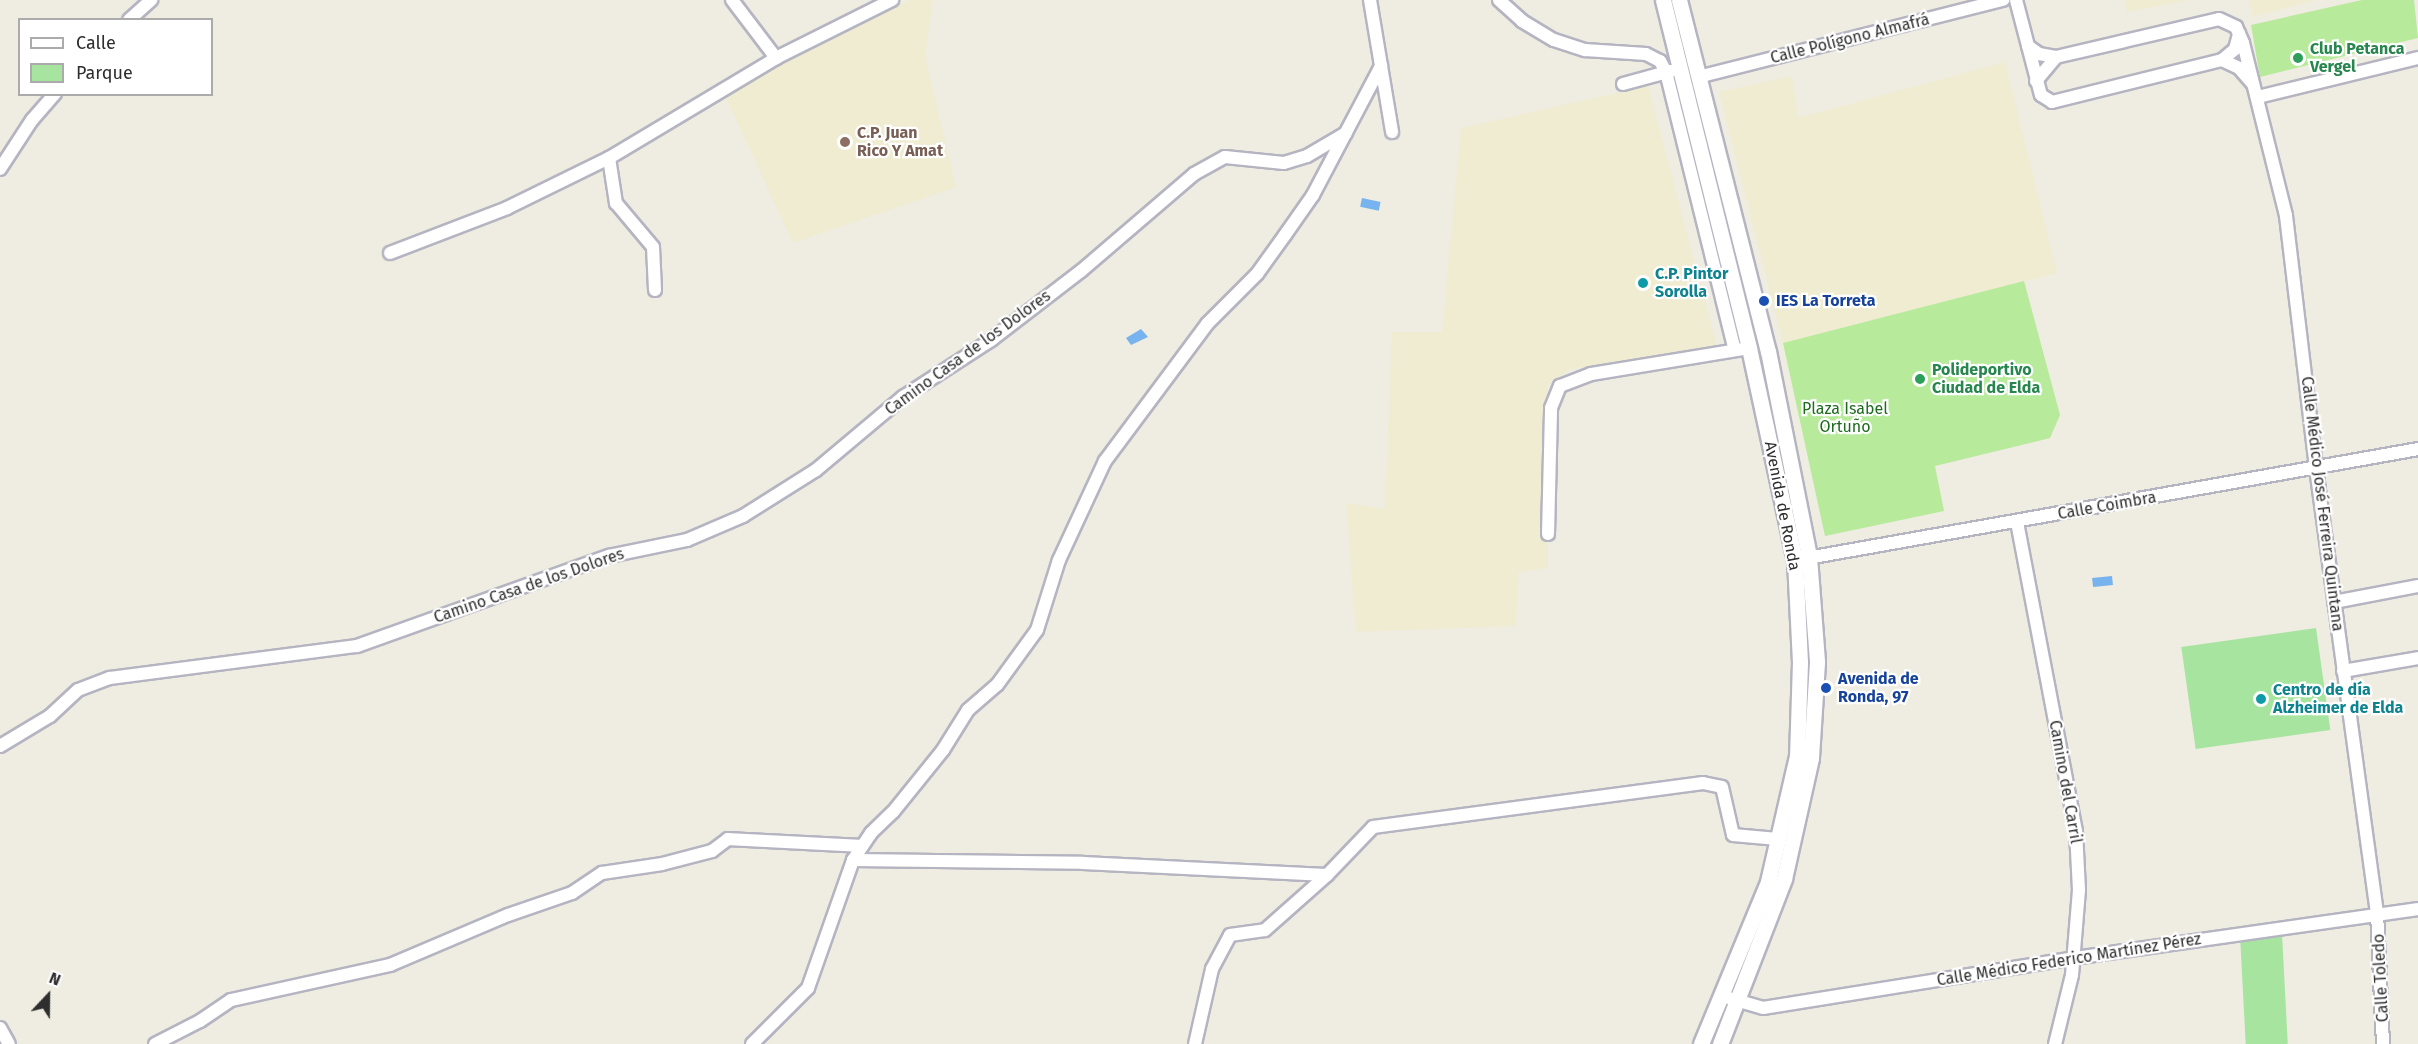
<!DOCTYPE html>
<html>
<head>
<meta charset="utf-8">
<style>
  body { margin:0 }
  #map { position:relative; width:2418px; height:1044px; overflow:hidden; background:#efece1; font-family:"Fira Sans",sans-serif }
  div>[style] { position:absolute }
  .education>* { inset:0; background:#efecd1 }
  .green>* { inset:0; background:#a7e49f; transform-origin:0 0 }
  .pitch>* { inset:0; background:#b7ea9b }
  .water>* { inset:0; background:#77b3ee; transform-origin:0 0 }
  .roads { filter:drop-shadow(2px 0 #b5b4c1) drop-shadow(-2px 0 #b5b4c1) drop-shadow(0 2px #b5b4c1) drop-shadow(0 -2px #b5b4c1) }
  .minor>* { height:12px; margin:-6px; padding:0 6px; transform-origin:6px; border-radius:6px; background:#fff }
  .tertiary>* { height:15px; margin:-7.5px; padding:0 7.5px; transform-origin:7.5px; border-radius:7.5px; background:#fff }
  .dots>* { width:16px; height:16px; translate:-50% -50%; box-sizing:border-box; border:3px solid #fff; border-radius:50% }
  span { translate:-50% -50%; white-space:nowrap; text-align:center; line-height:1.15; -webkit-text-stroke:4.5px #fff; paint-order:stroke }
  .street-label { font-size:16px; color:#2e2e2e }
  .leisure-label { font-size:16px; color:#27864d; font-weight:700 }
  .left { translate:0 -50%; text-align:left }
  .education-label { font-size:16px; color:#785e54; font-weight:700 }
  .culture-label { font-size:16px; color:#0d838f; font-weight:700 }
  .transit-label { font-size:16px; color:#164399; font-weight:700 }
  .park-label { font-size:16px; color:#1c6c1e }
  .legend { position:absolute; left:18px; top:18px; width:195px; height:78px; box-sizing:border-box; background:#fff; border:2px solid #ababab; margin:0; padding:8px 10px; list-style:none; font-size:18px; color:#2e2e2e }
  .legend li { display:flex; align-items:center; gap:12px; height:30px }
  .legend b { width:30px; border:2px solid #ababab }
  .north { position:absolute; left:18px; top:966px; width:60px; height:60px; -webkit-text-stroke:4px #fff; paint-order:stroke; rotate:22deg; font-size:16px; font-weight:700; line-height:24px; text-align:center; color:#2e2e2e }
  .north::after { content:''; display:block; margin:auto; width:21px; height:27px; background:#2e2e2e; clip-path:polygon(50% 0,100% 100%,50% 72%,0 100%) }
</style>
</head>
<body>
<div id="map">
  <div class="education">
    <div style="clip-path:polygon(910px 0,933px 0,925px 56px,956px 187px,793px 243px,725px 96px,750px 79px)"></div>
    <div style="clip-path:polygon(2124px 0,2190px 0,2127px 12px)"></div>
    <div style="clip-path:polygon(2249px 0,2316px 0,2253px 17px)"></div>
    <div style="clip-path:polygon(2005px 62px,2057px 273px,1783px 343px,1719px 92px,1792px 76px,1798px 118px)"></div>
    <div style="clip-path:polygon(1648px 86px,1717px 347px,1571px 369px,1548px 384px,1548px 567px,1518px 573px,1516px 626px,1356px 632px,1346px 503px,1385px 509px,1392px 332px,1442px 332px,1461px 128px)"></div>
  </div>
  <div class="green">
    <div style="left:2316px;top:628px;width:103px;height:136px;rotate:82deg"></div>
    <div style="left:2282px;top:934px;width:110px;height:42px;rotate:87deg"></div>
  </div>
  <div class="pitch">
    <div style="clip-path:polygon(2362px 0,2414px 0,2418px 38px,2260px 77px,2251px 25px)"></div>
    <div style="clip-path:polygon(2024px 281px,2060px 415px,2050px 438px,1935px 466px,1944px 511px,1825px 536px,1783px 343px)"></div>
  </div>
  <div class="water">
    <div style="left:1362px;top:198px;width:19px;height:9px;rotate:12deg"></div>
    <div style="clip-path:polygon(1141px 329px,1148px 337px,1131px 345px,1126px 338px)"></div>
    <div style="left:2112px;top:576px;width:9px;height:20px;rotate:84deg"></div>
  </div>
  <div class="roads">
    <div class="minor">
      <div style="left:732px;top:0;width:73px;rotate:52.8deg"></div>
      <div style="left:1370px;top:0;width:134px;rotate:80.5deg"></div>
      <div style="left:1499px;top:0;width:31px;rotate:42deg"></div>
      <div style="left:1522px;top:21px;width:37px;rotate:31deg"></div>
      <div style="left:1554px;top:40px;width:33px;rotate:18deg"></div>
      <div style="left:1585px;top:50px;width:61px;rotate:3.8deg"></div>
      <div style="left:1646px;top:54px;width:16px;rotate:27deg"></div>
      <div style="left:1660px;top:61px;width:13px;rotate:61deg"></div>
      <div style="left:1666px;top:72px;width:286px;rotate:76.1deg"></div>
      <div style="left:2016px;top:0;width:98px;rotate:75.3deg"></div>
      <div style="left:2041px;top:95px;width:13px;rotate:32deg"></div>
      <div style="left:2052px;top:102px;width:175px;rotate:-13.9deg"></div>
      <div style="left:2222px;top:60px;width:19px;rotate:25deg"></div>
      <div style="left:2239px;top:68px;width:21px;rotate:49deg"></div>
      <div style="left:129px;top:20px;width:30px;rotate:-42deg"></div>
      <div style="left:2028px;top:46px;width:14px;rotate:36deg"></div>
      <div style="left:2039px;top:54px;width:17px;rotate:10deg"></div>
      <div style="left:2056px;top:57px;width:167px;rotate:-13.1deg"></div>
      <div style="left:2219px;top:19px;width:19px;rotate:25deg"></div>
      <div style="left:2236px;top:27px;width:17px;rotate:66deg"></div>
      <div style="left:2243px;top:43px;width:178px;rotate:76deg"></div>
      <div style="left:2286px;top:216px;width:254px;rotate:83.2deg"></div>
      <div style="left:2316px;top:468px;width:448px;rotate:82.2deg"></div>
      <div style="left:2377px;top:912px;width:132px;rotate:87.4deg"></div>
      <div style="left:2222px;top:60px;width:17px;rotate:-40deg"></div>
      <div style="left:2235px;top:49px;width:16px;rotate:-75deg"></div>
      <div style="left:1698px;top:77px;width:315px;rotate:-14.2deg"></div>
      <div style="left:2036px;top:81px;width:31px;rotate:-50deg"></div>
      <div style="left:1623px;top:84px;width:50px;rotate:-15.2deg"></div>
      <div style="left:2258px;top:97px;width:165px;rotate:-13.7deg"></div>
      <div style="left:609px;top:158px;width:46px;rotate:81.2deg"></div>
      <div style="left:616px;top:203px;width:57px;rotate:49.9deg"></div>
      <div style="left:653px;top:247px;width:43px;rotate:87.3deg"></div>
      <div style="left:0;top:169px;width:59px;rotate:-56.9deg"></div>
      <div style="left:32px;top:120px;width:35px;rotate:-49deg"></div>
      <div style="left:390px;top:253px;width:125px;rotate:-21deg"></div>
      <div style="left:507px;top:208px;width:114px;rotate:-26.1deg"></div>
      <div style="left:609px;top:158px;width:195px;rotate:-30.9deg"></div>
      <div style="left:776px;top:58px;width:130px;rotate:-26.6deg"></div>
      <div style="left:2017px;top:522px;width:315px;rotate:79.2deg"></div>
      <div style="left:2076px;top:831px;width:59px;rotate:87.1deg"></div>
      <div style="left:2079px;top:890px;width:85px;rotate:94.7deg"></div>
      <div style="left:2072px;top:975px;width:71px;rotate:103.8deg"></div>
      <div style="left:1548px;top:534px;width:126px;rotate:-88.6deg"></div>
      <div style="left:1551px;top:408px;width:24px;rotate:-68deg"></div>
      <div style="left:1560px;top:386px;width:33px;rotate:-21deg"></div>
      <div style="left:1591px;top:374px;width:154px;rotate:-9.3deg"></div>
      <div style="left:1802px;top:559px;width:626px;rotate:-10.12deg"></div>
      <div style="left:2334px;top:602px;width:86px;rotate:-10.8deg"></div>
      <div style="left:2343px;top:671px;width:76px;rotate:-9.8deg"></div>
      <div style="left:0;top:746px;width:58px;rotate:-31deg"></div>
      <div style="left:50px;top:716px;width:38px;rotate:-43deg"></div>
      <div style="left:78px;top:690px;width:34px;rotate:-21deg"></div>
      <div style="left:110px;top:678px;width:249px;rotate:-7.4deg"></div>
      <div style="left:357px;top:646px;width:268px;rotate:-19.7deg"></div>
      <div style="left:609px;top:556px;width:80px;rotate:-11.6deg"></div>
      <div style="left:687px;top:540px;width:61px;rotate:-23.2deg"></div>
      <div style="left:743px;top:516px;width:86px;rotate:-32.2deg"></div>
      <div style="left:816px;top:470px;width:114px;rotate:-40deg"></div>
      <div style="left:903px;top:397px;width:105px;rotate:-32.9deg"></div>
      <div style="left:991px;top:340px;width:113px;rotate:-37.5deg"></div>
      <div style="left:1081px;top:271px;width:149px;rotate:-40.6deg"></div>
      <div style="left:1194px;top:174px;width:35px;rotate:-29deg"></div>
      <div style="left:1225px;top:157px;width:59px;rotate:5.8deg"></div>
      <div style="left:1284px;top:163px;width:24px;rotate:-17deg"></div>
      <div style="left:1307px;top:156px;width:45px;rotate:-30.5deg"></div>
      <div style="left:853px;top:860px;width:230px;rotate:0.7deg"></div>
      <div style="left:1083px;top:863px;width:244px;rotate:2.8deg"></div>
      <div style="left:1327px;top:875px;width:66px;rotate:-46.2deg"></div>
      <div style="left:1373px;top:827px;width:333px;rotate:-7.6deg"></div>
      <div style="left:1703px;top:783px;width:19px;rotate:12deg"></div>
      <div style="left:1722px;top:787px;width:49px;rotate:77.1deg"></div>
      <div style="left:1733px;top:835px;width:45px;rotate:5.1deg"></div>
      <div style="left:1722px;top:996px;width:43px;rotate:16.3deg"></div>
      <div style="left:1763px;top:1008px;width:315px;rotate:-9.1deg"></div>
      <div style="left:2074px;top:958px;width:347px;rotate:-8.1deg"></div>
      <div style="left:0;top:1028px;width:18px;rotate:61deg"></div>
      <div style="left:155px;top:1044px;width:51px;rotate:-27.1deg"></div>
      <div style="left:200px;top:1021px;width:37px;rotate:-34deg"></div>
      <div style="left:231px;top:1000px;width:163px;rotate:-12.4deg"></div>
      <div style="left:390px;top:965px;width:128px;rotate:-23deg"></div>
      <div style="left:508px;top:915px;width:68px;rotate:-19deg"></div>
      <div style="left:572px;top:893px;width:36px;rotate:-34deg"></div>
      <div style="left:602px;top:873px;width:61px;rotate:-8.5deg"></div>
      <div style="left:662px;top:864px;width:52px;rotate:-14.6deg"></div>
      <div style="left:712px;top:851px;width:20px;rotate:-37deg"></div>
      <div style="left:728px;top:839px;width:134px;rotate:3deg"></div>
      <div style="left:752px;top:1044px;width:79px;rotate:-45deg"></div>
      <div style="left:808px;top:988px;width:136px;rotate:-70.6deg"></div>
      <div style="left:853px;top:860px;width:32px;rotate:-56deg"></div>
      <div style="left:871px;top:833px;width:30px;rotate:-44deg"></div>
      <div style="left:893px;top:812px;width:80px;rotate:-51.1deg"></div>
      <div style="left:943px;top:750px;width:47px;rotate:-58deg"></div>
      <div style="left:968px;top:710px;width:38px;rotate:-41deg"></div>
      <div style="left:997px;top:685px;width:68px;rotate:-54deg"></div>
      <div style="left:1037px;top:630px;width:73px;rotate:-72.6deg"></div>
      <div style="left:1059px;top:560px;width:109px;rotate:-65.1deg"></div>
      <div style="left:1105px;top:461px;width:171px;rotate:-53.3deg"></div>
      <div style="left:1207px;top:324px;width:71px;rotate:-45deg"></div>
      <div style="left:1257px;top:274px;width:48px;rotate:-54.3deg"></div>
      <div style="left:1285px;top:235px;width:49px;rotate:-55deg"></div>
      <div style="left:1313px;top:195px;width:146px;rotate:-62.2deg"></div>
      <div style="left:1195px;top:1044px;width:77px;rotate:-77.2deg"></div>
      <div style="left:1212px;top:969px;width:38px;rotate:-62deg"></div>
      <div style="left:1230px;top:935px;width:35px;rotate:-8deg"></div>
      <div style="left:1265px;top:930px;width:83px;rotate:-41.6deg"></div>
    </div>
    <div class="tertiary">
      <div style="left:1663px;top:0;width:358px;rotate:76.1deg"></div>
      <div style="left:1749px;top:348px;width:217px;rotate:77.8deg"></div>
      <div style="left:1795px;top:560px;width:102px;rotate:87.2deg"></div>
      <div style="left:1800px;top:662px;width:94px;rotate:91.8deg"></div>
      <div style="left:1797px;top:756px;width:129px;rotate:103deg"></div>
      <div style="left:1768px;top:882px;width:175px;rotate:112.5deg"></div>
      <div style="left:1679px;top:0;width:362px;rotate:75.8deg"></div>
      <div style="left:1768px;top:351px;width:210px;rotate:78.7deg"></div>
      <div style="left:1809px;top:557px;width:105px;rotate:85.6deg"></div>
      <div style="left:1817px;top:662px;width:96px;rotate:93.6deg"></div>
      <div style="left:1811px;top:758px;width:124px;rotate:102.6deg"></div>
      <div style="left:1784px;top:879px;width:177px;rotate:111.2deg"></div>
    </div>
  </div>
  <div class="dots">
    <div style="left:2298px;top:58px;background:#2e9e5b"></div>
    <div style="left:845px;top:142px;background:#8d6e63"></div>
    <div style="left:1643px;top:283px;background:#0f9aa8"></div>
    <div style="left:1764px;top:301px;background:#1a4fb4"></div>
    <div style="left:1920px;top:379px;background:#2e9e5b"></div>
    <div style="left:1826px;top:688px;background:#1a4fb4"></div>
    <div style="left:2261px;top:699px;background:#0f9aa8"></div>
  </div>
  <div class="street-label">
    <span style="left:1850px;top:39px;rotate:-14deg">Calle Polígono Almafrá</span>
    <span style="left:968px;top:353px;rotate:-36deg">Camino Casa de los Dolores</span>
    <span style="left:2322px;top:504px;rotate:83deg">Calle Médico José Ferreira Quintana</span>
    <span style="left:1782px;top:506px;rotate:79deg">Avenida de Ronda</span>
    <span style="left:2107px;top:506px;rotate:-10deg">Calle Coimbra</span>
    <span style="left:529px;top:586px;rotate:-19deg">Camino Casa de los Dolores</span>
    <span style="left:2065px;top:782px;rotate:80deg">Camino del Carril</span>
    <span style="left:2069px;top:960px;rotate:-9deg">Calle Médico Federico Martínez Pérez</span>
    <span style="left:2381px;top:978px;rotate:-93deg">Calle Toledo</span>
  </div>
  <div class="leisure-label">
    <span class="left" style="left:2310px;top:58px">Club Petanca<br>Vergel</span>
    <span class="left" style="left:1932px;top:379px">Polideportivo<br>Ciudad de Elda</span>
  </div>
  <div class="education-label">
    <span class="left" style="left:857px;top:142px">C.P. Juan<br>Rico Y Amat</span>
  </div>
  <div class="culture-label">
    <span class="left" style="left:1655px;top:283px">C.P. Pintor<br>Sorolla</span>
    <span class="left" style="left:2273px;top:699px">Centro de día<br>Alzheimer de Elda</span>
  </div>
  <div class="transit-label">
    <span class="left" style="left:1776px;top:301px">IES La Torreta</span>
    <span class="left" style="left:1838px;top:688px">Avenida de<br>Ronda, 97</span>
  </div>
  <div class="park-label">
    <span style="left:1845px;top:418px">Plaza Isabel<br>Ortuño</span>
  </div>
  <ul class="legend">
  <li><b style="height:8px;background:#fff"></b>Calle</li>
  <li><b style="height:16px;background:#a7e49f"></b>Parque</li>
  </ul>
  <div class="north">N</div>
</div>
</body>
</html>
